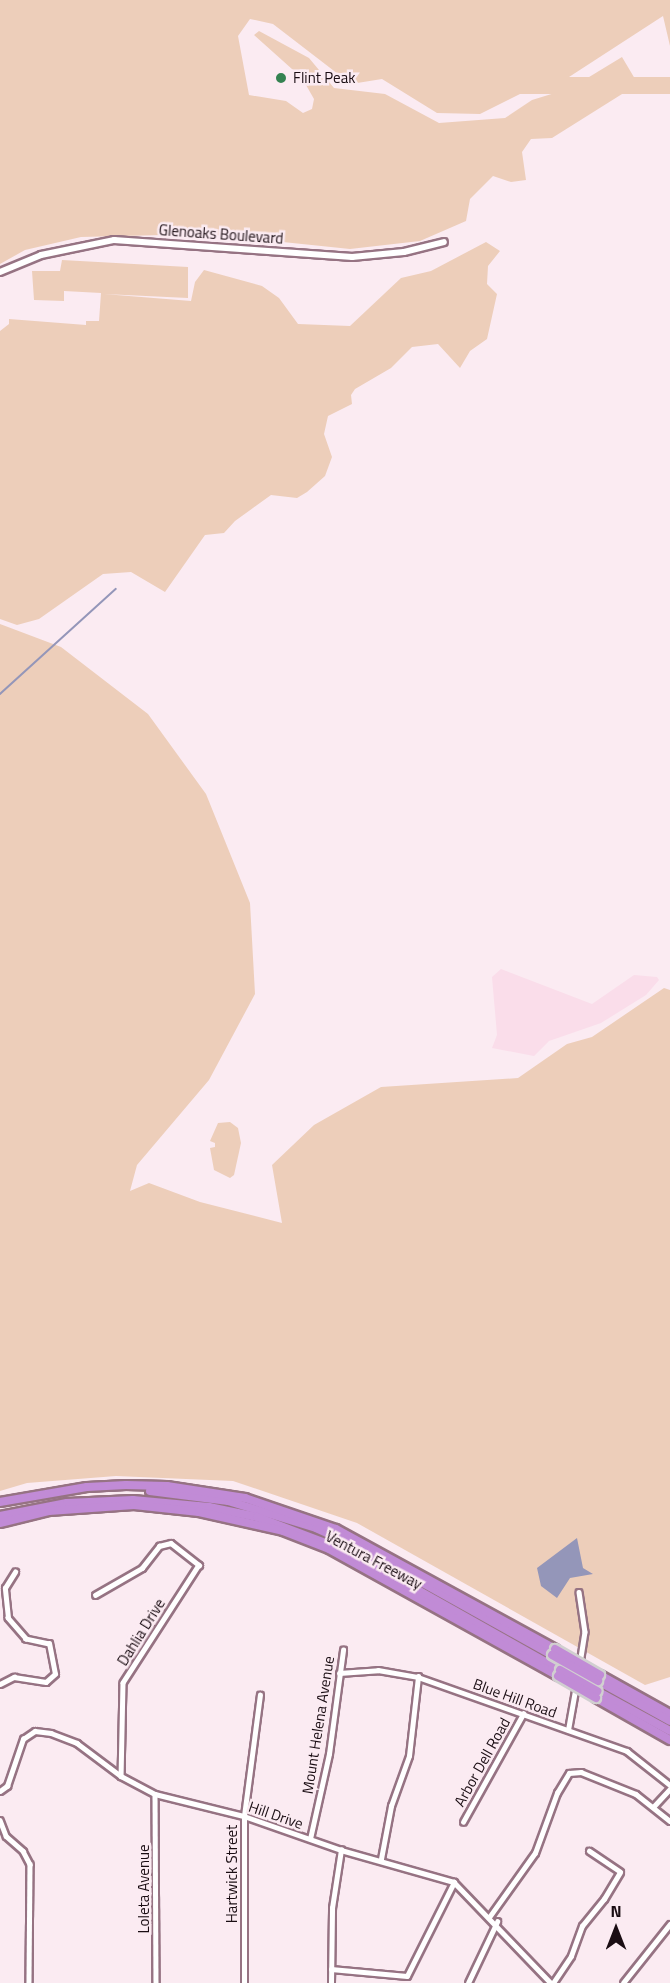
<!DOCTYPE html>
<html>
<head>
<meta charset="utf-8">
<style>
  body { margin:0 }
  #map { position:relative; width:670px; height:1983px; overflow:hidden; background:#fbebf2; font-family:"Titillium Web",sans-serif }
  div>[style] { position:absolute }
  .built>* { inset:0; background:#faddea }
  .green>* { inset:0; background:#edceba; transform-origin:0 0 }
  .water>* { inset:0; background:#9496b9 }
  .stream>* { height:1.5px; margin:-0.75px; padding:0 0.75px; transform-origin:0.75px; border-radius:0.75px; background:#9496b9 }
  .roads { filter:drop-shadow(2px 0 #967383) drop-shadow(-2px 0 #967383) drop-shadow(0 2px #967383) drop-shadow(0 -2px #967383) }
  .minor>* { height:4.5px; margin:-2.25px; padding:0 2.25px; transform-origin:2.25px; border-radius:2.25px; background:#fff }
  .tertiary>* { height:6px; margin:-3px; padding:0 3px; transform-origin:3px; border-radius:3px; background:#fff }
  .motorway>* { height:8px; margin:-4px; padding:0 4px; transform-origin:4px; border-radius:4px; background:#c18bd6 }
  .bridges { filter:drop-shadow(2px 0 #d1cfd0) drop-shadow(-2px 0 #d1cfd0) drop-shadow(0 2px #d1cfd0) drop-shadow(0 -2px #d1cfd0) }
  .motorway-bridge>* { height:8px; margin:-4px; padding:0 4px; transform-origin:4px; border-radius:4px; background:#c18bd6 }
  .dots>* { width:16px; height:16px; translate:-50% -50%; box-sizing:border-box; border:3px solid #fbebf2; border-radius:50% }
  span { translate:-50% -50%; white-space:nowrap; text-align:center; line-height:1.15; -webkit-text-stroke:5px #fbebf2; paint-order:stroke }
  .poi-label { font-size:15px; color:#1a0d13 }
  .left { translate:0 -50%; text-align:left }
  .street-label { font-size:15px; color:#1a0d13 }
  .north { position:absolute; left:586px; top:1899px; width:60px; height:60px; -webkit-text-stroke:4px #fbebf2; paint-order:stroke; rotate:0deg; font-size:16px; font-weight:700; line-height:24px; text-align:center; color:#1a0d13 }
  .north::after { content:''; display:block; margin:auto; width:21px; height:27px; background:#1a0d13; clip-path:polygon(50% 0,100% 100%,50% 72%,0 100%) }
</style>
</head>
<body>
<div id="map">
  <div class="built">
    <div style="clip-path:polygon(501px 969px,592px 1004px,634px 975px,657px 977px,659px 980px,646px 995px,601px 1023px,549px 1041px,534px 1056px,492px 1048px,497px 1035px,492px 977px)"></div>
  </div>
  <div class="green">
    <div style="clip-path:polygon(0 0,670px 0,670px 46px,663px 16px,569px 77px,542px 83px,480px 114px,437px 113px,382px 79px,351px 84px,273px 24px,250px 19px,238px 36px,249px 95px,286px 101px,303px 113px,312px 109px,314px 99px,302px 78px,254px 35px,259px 31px,309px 58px,334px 88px,385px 94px,439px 123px,505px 118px,532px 100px,571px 88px,622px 57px,638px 84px,552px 138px,531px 139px,522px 152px,526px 180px,511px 182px,493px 176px,470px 199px,466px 221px,420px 241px,350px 249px,205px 234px,81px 237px,25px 250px,0 264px)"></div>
    <div style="left:670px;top:77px;width:17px;height:154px;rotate:90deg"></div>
    <div style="clip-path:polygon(486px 242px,500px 251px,488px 266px,487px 284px,497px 294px,487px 339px,470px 351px,460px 368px,438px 344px,412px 347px,391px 368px,355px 389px,351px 395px,352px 404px,328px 416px,324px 434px,332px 457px,325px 476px,307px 492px,297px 498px,271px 495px,235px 521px,224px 533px,205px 535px,165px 592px,131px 572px,103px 574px,39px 619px,17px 625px,0 619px,0 331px,9px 324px,9px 319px,86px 325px,86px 321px,99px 321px,101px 293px,64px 291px,64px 301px,34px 300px,32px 271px,60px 271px,62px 260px,188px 267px,188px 298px,104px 294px,191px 301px,195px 282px,204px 270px,262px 286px,279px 298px,298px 324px,350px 326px,401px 278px,431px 271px)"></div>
    <div style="clip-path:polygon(0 624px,61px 647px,148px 714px,206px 794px,250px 903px,255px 994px,209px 1080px,137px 1165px,130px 1191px,149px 1183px,200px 1202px,282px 1223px,272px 1165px,314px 1125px,381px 1087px,518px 1078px,567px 1044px,592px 1037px,664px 988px,670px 990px,670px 1677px,645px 1685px,357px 1523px,233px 1481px,116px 1476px,27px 1483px,0 1491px)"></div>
    <div style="clip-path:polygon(230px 1122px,238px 1128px,241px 1143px,234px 1175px,230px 1178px,214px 1170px,210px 1148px,215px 1147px,215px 1143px,210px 1141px,218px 1123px)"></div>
  </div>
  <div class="water">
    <div style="clip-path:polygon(577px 1538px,583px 1568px,593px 1574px,570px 1578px,557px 1598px,541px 1586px,537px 1568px)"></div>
  </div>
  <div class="stream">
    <div style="left:0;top:694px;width:156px;rotate:-42.2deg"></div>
  </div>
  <div class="roads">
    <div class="minor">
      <div style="left:579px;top:1592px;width:40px;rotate:81.5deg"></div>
      <div style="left:585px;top:1632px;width:30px;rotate:99deg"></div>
      <div style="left:95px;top:1595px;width:54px;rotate:-29.9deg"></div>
      <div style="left:142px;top:1568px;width:28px;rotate:-52deg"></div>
      <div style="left:159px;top:1546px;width:12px;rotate:-14deg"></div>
      <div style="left:171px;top:1543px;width:36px;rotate:38deg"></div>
      <div style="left:199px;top:1565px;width:140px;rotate:122.8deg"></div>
      <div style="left:123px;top:1683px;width:93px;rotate:91.2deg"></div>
      <div style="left:339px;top:1673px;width:39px;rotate:-4deg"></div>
      <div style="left:378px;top:1670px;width:41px;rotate:9.9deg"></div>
      <div style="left:418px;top:1677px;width:222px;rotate:19.5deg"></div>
      <div style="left:627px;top:1751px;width:55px;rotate:38.3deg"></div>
      <div style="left:0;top:1684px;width:16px;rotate:-27deg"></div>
      <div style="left:14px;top:1677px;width:32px;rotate:9deg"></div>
      <div style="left:46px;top:1682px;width:12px;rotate:-42deg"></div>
      <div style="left:55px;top:1674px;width:31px;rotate:-101deg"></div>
      <div style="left:49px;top:1644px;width:24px;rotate:-168deg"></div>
      <div style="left:26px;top:1639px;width:28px;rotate:-131deg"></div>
      <div style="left:8px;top:1618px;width:30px;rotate:-96deg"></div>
      <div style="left:5px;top:1588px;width:19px;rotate:-58deg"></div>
      <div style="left:568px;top:1730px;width:46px;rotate:-79.9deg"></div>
      <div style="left:0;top:1791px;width:9px;rotate:-36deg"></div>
      <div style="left:7px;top:1786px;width:50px;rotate:-71.2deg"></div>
      <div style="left:23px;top:1739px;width:14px;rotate:-34deg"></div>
      <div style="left:35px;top:1731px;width:16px;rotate:7deg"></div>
      <div style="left:51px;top:1733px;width:28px;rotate:21deg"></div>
      <div style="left:77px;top:1743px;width:55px;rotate:36.9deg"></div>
      <div style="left:121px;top:1776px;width:38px;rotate:28deg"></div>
      <div style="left:155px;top:1794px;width:92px;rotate:13.9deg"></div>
      <div style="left:244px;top:1816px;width:103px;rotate:19.3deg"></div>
      <div style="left:341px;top:1850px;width:117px;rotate:15.8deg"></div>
      <div style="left:454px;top:1882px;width:140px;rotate:46.2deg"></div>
      <div style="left:155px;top:1794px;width:189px;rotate:89.7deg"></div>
      <div style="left:654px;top:1806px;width:23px;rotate:-47deg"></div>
      <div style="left:0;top:1820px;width:17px;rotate:69deg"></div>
      <div style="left:6px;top:1836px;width:23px;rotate:41deg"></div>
      <div style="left:23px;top:1851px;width:15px;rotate:62deg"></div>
      <div style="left:30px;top:1864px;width:119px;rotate:90.5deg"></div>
      <div style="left:463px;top:1822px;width:124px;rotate:-60.9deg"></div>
      <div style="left:310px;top:1839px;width:87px;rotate:-77.4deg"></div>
      <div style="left:329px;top:1754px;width:105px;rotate:-82.3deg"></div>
      <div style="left:381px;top:1859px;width:54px;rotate:-79.3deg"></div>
      <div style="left:391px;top:1806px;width:53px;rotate:-70.2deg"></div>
      <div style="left:409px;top:1756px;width:80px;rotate:-83.5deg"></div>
      <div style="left:490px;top:1916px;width:77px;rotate:-54.5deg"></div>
      <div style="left:535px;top:1853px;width:64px;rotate:-69.9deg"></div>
      <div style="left:557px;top:1793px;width:23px;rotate:-59deg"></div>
      <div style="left:569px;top:1773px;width:12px;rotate:-5deg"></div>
      <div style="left:581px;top:1772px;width:59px;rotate:21.8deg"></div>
      <div style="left:636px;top:1794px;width:43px;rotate:38.5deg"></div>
      <div style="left:331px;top:1969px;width:76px;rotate:5.3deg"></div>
      <div style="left:407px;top:1976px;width:105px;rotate:-63.4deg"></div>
      <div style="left:244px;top:1983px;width:167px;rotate:-90deg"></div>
      <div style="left:244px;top:1816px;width:122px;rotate:-82.5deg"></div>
      <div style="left:331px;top:1983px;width:75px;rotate:-89.2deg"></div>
      <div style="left:332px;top:1908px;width:59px;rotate:-81.2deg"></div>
      <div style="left:468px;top:1983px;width:68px;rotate:-64.6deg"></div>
      <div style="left:553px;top:1983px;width:32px;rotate:-56deg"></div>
      <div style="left:571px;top:1956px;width:32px;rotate:-70deg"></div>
      <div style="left:582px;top:1926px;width:35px;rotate:-51deg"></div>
      <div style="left:604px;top:1899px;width:31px;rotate:-59deg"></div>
      <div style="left:620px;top:1872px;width:37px;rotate:-146deg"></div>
      <div style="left:623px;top:1983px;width:75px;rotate:-51.5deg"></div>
    </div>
    <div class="tertiary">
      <div style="left:0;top:272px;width:44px;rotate:-22.5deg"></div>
      <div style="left:41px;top:255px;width:75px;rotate:-11.6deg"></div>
      <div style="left:114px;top:240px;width:239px;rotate:4.1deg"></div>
      <div style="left:352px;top:257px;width:52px;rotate:-5.5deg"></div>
      <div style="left:404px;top:252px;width:41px;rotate:-14deg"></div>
    </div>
    <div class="motorway">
      <div style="left:150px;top:1491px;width:79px;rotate:7.3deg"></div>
      <div style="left:228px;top:1501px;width:92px;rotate:17.1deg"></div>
      <div style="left:316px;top:1528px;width:51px;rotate:24.5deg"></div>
      <div style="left:362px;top:1549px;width:218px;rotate:29.2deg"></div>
      <div style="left:0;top:1502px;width:88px;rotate:-9.8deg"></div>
      <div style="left:87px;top:1487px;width:39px;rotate:-3deg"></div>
      <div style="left:126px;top:1485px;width:41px;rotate:1.4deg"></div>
      <div style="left:167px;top:1486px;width:79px;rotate:8.7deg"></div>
      <div style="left:245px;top:1498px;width:96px;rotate:18.8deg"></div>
      <div style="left:336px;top:1529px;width:250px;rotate:28.7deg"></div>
      <div style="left:0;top:1516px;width:68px;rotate:-11deg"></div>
      <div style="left:67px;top:1503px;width:66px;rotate:-2.6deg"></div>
      <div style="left:133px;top:1500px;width:76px;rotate:5.3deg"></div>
      <div style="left:209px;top:1507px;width:49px;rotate:11.8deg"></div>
      <div style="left:257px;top:1517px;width:102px;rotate:20.8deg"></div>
      <div style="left:352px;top:1553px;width:239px;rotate:29.4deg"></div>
      <div style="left:0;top:1523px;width:50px;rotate:-13.8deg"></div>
      <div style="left:49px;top:1511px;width:85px;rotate:-4deg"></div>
      <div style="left:134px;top:1505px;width:65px;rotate:6.1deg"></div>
      <div style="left:199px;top:1512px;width:86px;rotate:12.7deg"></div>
      <div style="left:283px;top:1531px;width:49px;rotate:21.4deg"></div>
      <div style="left:329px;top:1549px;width:262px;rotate:29deg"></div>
      <div style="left:600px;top:1675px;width:80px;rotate:29.1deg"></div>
      <div style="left:598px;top:1681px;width:82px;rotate:29.1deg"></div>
      <div style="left:597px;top:1691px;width:83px;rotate:28.7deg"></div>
      <div style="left:596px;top:1698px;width:85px;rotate:29.6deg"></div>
    </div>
  </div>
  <div class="bridges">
    <div class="motorway-bridge">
      <div style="left:555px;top:1649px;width:52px;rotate:30deg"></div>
      <div style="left:552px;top:1655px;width:53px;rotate:29.5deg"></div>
      <div style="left:560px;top:1670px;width:43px;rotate:29.6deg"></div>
      <div style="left:558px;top:1676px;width:44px;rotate:30.1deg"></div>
    </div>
  </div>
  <div class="dots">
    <div style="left:281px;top:78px;background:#348251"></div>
  </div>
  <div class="poi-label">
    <span class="left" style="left:293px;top:78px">Flint Peak</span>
  </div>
  <div class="street-label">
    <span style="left:221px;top:234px;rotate:4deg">Glenoaks Boulevard</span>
    <span style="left:374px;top:1560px;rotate:28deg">Ventura Freeway</span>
    <span style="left:141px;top:1632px;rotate:-58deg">Dahlia Drive</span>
    <span style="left:515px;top:1698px;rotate:20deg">Blue Hill Road</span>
    <span style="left:318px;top:1725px;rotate:-81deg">Mount Helena Avenue</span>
    <span style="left:482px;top:1762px;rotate:-61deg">Arbor Dell Road</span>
    <span style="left:276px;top:1815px;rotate:19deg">Hill Drive</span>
    <span style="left:232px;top:1874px;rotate:-90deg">Hartwick Street</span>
    <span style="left:144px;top:1889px;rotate:-90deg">Loleta Avenue</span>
  </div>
  <div class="north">N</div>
</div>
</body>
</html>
